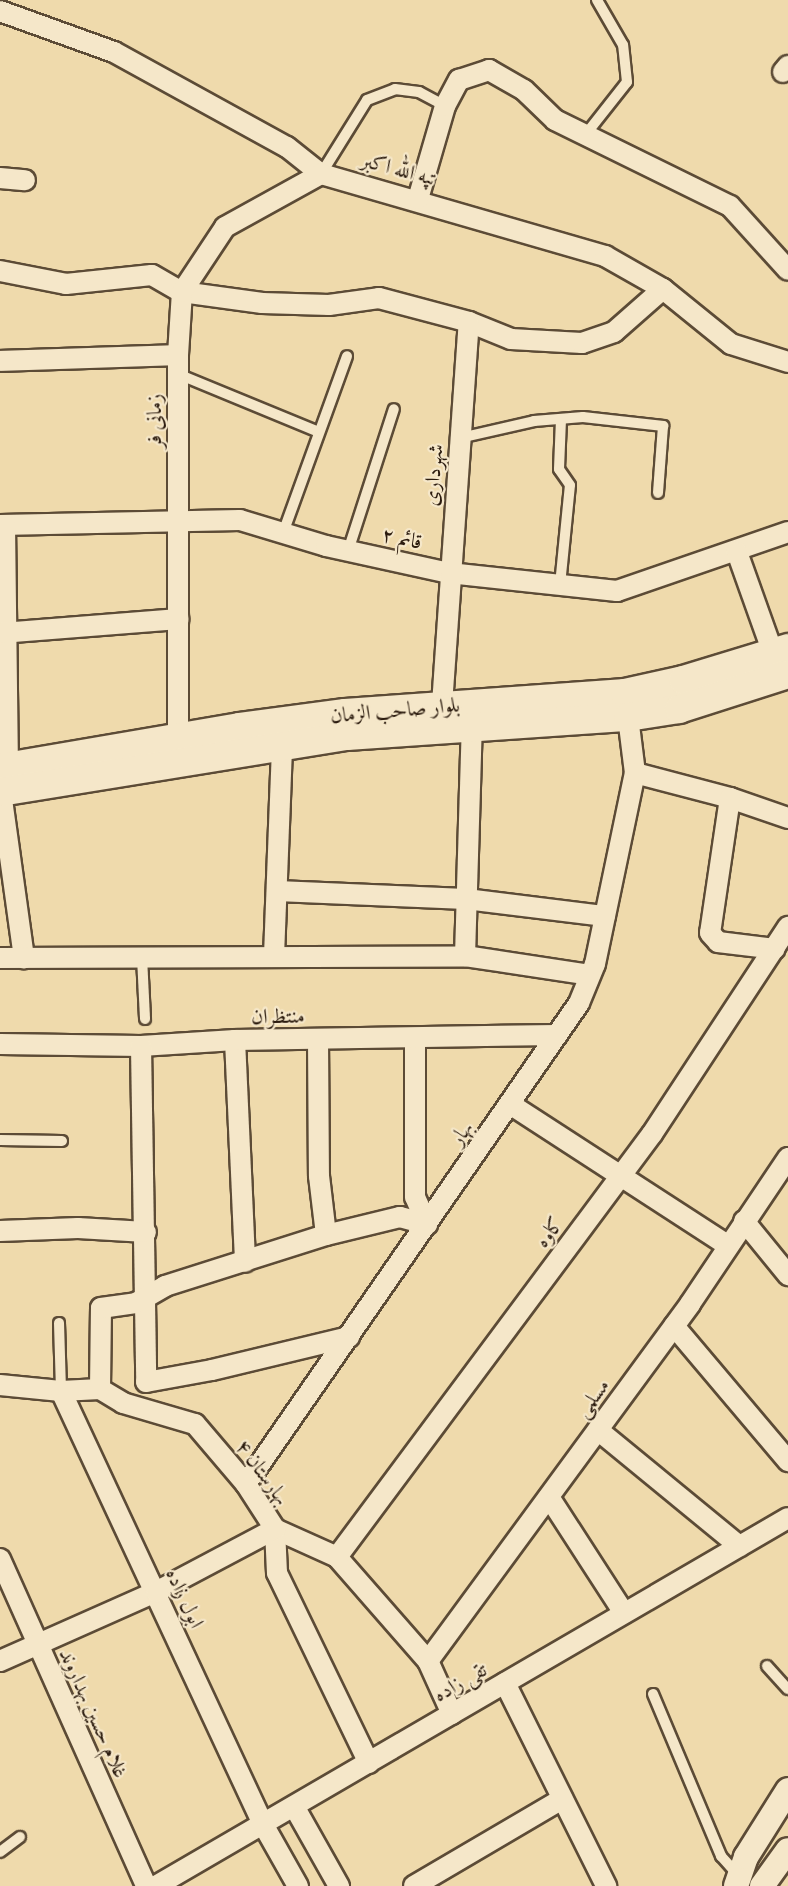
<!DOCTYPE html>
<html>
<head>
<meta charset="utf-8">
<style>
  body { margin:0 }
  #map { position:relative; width:788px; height:1886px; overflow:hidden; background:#efdaac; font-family:"IM FELL Great Primer",Amiri,serif }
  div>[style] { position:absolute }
  .roads { filter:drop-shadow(2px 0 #5c4b36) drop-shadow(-2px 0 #5c4b36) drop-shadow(0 2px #5c4b36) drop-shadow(0 -2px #5c4b36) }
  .service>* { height:10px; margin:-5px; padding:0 5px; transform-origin:5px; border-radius:5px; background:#f5e7c9 }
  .minor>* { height:20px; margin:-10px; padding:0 10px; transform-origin:10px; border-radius:10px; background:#f5e7c9 }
  .tertiary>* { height:24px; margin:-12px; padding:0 12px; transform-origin:12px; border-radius:12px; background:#f5e7c9 }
  .secondary>* { height:28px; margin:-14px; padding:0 14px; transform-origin:14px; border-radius:14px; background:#f5e7c9 }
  span { translate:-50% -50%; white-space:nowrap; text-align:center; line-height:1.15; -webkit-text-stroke:4.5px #f5e7c9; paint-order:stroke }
  .street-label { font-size:21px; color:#2b1b0e }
</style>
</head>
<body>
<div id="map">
  <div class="roads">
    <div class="service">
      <div style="left:586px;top:134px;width:66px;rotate:-51.7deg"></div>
      <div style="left:627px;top:82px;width:37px;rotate:-96deg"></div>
      <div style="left:623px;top:45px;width:52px;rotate:-120deg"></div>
      <div style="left:321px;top:174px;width:87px;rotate:-58.1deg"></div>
      <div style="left:367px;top:100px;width:30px;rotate:-21deg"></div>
      <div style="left:395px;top:89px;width:24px;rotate:7deg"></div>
      <div style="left:419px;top:92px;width:30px;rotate:28deg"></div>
      <div style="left:178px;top:374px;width:152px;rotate:22.4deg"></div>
      <div style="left:460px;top:438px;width:76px;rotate:-12.9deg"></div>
      <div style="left:534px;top:421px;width:49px;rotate:-4.7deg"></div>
      <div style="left:583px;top:417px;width:81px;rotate:6.4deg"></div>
      <div style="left:663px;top:426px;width:67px;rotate:94.3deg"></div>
      <div style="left:283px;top:533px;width:188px;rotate:-70.1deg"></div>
      <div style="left:348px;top:551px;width:149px;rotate:-72.1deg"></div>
      <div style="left:560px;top:585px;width:100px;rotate:-84.3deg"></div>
      <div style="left:570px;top:485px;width:19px;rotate:-125deg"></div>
      <div style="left:559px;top:469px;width:50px;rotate:-87.7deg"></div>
      <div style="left:142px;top:957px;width:62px;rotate:87.2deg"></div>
      <div style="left:0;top:1140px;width:62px;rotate:0.9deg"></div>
      <div style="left:59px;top:1323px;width:68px;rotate:88.3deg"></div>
      <div style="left:767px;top:1666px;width:31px;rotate:48deg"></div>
      <div style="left:653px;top:1694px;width:176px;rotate:67.2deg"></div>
      <div style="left:721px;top:1856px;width:27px;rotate:48deg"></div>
      <div style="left:0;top:1852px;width:25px;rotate:-37deg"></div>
    </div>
    <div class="minor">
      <div style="left:0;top:11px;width:121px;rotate:19.8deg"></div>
      <div style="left:114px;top:52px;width:197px;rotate:28.8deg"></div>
      <div style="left:287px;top:147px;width:43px;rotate:38.5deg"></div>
      <div style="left:321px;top:174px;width:296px;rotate:16.1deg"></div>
      <div style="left:605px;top:256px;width:67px;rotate:29.6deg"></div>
      <div style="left:663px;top:289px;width:87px;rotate:39deg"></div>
      <div style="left:731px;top:344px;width:60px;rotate:17.5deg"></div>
      <div style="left:783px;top:72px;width:8px;rotate:-50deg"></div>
      <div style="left:0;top:178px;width:25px;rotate:5deg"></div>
      <div style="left:418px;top:199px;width:97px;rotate:-73.8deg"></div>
      <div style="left:445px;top:106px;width:30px;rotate:-62deg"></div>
      <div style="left:459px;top:80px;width:32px;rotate:-18deg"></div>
      <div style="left:489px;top:70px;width:40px;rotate:29.7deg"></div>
      <div style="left:524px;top:90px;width:43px;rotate:44.1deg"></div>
      <div style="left:555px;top:120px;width:195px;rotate:26.2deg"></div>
      <div style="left:730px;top:206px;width:86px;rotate:47.8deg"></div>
      <div style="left:0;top:271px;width:67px;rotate:11.1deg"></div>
      <div style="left:66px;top:284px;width:86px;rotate:-6deg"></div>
      <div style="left:152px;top:275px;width:34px;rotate:30deg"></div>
      <div style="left:182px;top:292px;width:81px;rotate:7.8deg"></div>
      <div style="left:262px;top:303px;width:67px;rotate:1.7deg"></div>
      <div style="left:329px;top:305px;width:50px;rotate:-8deg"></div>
      <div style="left:379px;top:298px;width:93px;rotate:14.9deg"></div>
      <div style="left:469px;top:322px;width:45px;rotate:22deg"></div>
      <div style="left:511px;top:339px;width:71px;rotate:3.2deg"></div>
      <div style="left:582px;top:343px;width:34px;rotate:-19deg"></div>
      <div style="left:614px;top:332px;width:65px;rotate:-41.3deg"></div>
      <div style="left:0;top:361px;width:178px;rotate:-1.9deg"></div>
      <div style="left:0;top:525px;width:240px;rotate:-1.2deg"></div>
      <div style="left:240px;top:520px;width:90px;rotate:16.8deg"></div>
      <div style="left:326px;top:546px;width:126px;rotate:12.4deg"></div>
      <div style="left:449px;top:573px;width:169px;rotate:6.1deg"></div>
      <div style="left:617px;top:591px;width:181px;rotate:-19deg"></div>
      <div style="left:5px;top:525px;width:242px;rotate:89.3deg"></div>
      <div style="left:737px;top:552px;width:107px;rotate:70.4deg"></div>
      <div style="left:0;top:633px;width:179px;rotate:-4.5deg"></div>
      <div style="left:442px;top:705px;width:384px;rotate:-86deg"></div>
      <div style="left:628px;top:717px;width:56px;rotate:82.9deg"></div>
      <div style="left:635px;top:773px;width:98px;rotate:14.7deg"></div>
      <div style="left:730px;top:798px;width:61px;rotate:19deg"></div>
      <div style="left:178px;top:738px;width:383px;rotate:-90deg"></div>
      <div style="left:178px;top:355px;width:63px;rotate:-86.4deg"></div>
      <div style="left:182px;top:292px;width:78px;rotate:-56.5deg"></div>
      <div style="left:225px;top:227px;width:110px;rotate:-28.9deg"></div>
      <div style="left:1px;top:792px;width:168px;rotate:82.1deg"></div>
      <div style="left:730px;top:798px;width:136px;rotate:98.4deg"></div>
      <div style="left:710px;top:933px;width:12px;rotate:48deg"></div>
      <div style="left:718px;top:942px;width:57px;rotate:7deg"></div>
      <div style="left:277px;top:891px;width:189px;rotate:2.4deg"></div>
      <div style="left:466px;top:899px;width:140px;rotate:7deg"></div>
      <div style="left:274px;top:956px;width:211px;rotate:-87.8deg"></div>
      <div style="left:465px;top:956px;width:230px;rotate:-88.3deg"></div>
      <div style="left:0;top:958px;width:465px;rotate:-0.2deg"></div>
      <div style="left:465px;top:956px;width:126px;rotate:8.6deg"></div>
      <div style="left:415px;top:1038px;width:159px;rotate:90deg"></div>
      <div style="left:415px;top:1197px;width:30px;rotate:66deg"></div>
      <div style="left:318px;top:1039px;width:137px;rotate:89.6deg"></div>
      <div style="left:319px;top:1176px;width:59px;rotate:83.2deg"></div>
      <div style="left:235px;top:1040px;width:222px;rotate:87.4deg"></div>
      <div style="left:0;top:1044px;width:141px;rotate:0.8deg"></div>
      <div style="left:141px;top:1046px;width:94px;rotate:-3.7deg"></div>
      <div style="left:235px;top:1040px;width:322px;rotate:-0.9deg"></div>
      <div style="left:141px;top:1046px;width:336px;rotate:89.1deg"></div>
      <div style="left:146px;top:1382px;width:67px;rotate:-10.3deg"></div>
      <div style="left:212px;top:1370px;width:141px;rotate:-13.5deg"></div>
      <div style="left:510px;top:1104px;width:259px;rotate:33deg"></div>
      <div style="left:744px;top:1221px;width:70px;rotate:50.8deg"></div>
      <div style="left:0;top:1231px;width:78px;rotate:-2.2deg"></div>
      <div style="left:78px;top:1228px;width:68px;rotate:3.4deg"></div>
      <div style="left:674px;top:1326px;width:177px;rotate:49.8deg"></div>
      <div style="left:0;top:1385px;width:61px;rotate:5.6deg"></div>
      <div style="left:61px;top:1391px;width:39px;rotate:-3deg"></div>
      <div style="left:100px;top:1389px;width:27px;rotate:31deg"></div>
      <div style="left:123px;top:1403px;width:75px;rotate:16.3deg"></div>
      <div style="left:195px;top:1424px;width:79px;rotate:49.6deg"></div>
      <div style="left:246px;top:1484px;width:54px;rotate:57.2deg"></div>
      <div style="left:275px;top:1529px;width:68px;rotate:24.3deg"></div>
      <div style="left:337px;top:1557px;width:138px;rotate:48.8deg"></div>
      <div style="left:428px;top:1661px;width:58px;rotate:65.6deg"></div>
      <div style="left:100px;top:1389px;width:81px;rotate:-89.3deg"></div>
      <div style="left:101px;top:1308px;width:35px;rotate:-8deg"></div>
      <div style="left:136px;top:1303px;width:34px;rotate:-30deg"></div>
      <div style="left:165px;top:1286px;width:169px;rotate:-17.6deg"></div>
      <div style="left:326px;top:1235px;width:76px;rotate:-13.7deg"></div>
      <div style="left:400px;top:1217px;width:28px;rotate:15deg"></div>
      <div style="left:61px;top:1391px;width:480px;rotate:65deg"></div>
      <div style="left:264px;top:1826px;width:69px;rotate:60.5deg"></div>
      <div style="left:598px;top:1430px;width:183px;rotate:39.4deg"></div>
      <div style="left:246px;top:1484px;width:585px;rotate:-55.3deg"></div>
      <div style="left:579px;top:1003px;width:42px;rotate:-67.7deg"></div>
      <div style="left:595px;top:964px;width:195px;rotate:-78.2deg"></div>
      <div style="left:549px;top:1497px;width:138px;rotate:57.1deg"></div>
      <div style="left:275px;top:1529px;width:44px;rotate:87.4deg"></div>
      <div style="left:277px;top:1573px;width:211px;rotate:64.2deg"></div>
      <div style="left:337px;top:1557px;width:527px;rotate:-53.33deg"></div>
      <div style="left:652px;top:1134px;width:248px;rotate:-56.7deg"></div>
      <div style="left:0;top:1559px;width:358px;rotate:65.9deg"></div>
      <div style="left:0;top:1661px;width:171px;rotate:-23.9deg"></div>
      <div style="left:156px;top:1592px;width:135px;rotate:-27.9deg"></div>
      <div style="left:428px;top:1661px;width:443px;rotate:-53.7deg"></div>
      <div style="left:690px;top:1304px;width:176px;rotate:-56.1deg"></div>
      <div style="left:505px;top:1683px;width:227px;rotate:63.5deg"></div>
      <div style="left:295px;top:1808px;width:90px;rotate:60.6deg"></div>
      <div style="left:156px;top:1886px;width:731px;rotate:-30.21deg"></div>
      <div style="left:414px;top:1886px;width:172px;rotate:-30.4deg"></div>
    </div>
    <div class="tertiary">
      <div style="left:736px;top:1886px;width:31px;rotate:-71deg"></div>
      <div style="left:746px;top:1857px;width:79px;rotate:-57.9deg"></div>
      <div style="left:762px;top:1886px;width:44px;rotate:-54.2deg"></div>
    </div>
    <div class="secondary">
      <div style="left:0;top:768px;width:243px;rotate:-9.7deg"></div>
      <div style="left:240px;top:727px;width:106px;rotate:-7.6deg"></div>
      <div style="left:345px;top:713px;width:281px;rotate:-4.1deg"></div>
      <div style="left:625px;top:693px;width:59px;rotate:-12.6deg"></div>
      <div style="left:683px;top:680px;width:110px;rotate:-16.9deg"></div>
      <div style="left:0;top:792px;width:351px;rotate:-9.2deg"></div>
      <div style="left:347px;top:736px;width:282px;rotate:-3.9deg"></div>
      <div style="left:628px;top:717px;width:52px;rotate:-8.9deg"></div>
      <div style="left:679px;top:709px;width:114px;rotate:-17.8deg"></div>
    </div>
  </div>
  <div class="street-label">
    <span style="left:399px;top:169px;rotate:15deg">تپه الله اکبر</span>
    <span style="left:154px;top:421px;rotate:-90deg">زمانی فر</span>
    <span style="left:433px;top:475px;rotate:-85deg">شهرداری</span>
    <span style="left:402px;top:538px;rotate:12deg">قائم ۲</span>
    <span style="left:395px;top:710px;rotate:-5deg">بلوار صاحب الزمان</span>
    <span style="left:278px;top:1016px;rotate:-1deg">منتظران</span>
    <span style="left:461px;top:1133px;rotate:-55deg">بهار</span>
    <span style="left:549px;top:1232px;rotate:-53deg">کاوه</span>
    <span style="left:592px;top:1398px;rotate:-54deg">مسلمی</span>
    <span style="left:263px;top:1472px;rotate:54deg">بهارستان ۴</span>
    <span style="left:185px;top:1598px;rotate:65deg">ابول زاده</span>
    <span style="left:460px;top:1682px;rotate:-30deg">تقی زاده</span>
    <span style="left:94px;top:1713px;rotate:66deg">غلام حسین بهداروند</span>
  </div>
</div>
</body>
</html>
